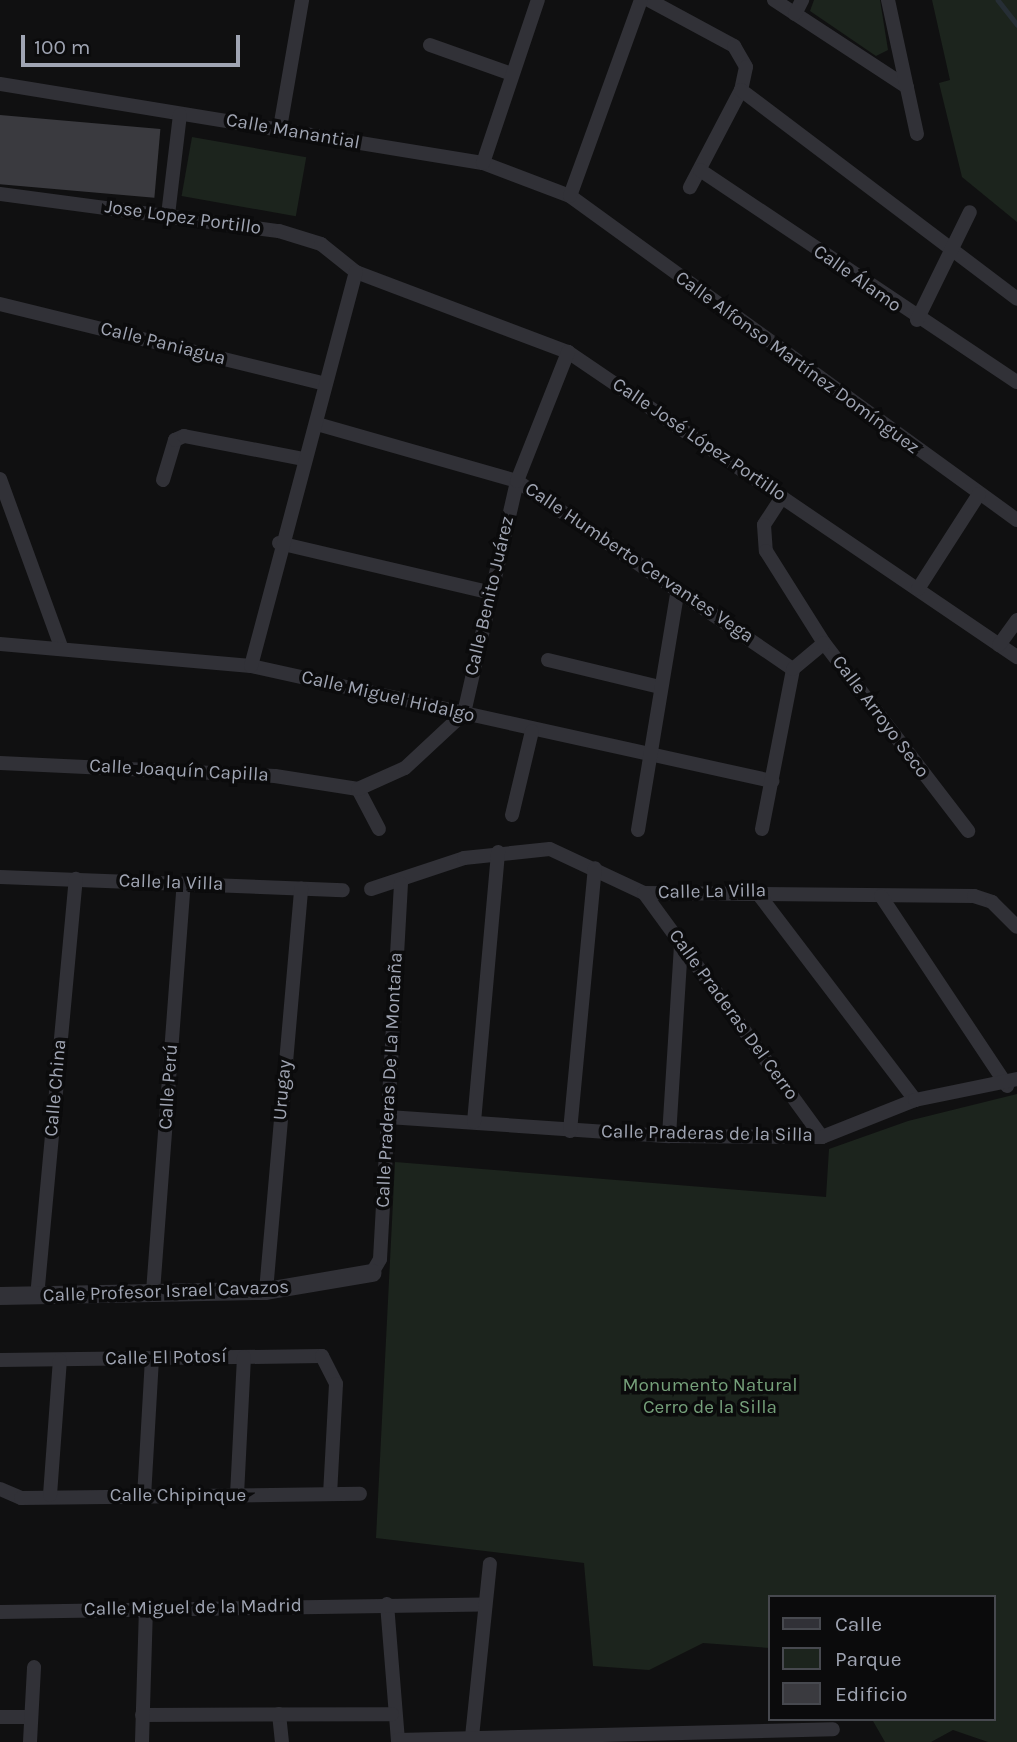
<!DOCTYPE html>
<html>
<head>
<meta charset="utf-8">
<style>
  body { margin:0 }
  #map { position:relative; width:1017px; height:1742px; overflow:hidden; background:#101011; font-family:Karla,sans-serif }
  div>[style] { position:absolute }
  .green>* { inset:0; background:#1c241d; transform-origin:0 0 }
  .stream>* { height:4.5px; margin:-2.25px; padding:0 2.25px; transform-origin:2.25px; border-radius:2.25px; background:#262e35 }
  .building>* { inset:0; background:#3a3a3f; transform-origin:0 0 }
  .minor>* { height:14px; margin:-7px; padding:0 7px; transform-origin:7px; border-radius:7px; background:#313137 }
  .tertiary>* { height:18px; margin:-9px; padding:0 9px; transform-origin:9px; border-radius:9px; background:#313137 }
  span { translate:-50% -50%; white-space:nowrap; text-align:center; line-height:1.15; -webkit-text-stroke:7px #0b0b0c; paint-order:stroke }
  .street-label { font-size:19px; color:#a0a5b3 }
  .park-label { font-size:19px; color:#75a07a }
  .legend { position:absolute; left:768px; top:1595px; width:228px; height:126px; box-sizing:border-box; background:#0b0b0c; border:2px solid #47494f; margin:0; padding:9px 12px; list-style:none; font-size:21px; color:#a0a5b3 }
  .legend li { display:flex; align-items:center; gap:14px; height:35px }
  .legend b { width:35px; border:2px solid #47494f }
  .scale { position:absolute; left:21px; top:35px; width:219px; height:32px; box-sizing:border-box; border:4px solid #a0a5b3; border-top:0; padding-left:9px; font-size:21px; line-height:24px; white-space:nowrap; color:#a0a5b3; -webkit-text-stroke:5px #0b0b0c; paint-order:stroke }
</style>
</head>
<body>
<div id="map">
  <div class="green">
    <div style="clip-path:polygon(814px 0,880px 0,888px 50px,876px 56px,810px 11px)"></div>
    <div style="clip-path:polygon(932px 0,1017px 0,1017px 222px,962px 177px,939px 83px,950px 80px)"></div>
    <div style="left:192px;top:137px;width:116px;height:60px;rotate:10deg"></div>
    <div style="clip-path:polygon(1017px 1094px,1017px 1742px,988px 1742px,953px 1730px,931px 1742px,885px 1742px,873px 1721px,994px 1719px,994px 1597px,770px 1597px,770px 1648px,703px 1643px,649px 1670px,593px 1666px,584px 1563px,376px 1538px,395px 1162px,826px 1197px,829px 1149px,908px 1121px)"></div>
  </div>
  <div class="stream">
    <div style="left:998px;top:0;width:31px;rotate:52deg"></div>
  </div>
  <div class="building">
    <div style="left:0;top:115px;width:161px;height:69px;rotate:5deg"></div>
  </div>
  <div class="minor">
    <div style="left:649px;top:0;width:97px;rotate:28.4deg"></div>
    <div style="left:734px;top:46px;width:24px;rotate:60deg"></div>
    <div style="left:746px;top:67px;width:24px;rotate:102deg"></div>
    <div style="left:741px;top:90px;width:110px;rotate:117.7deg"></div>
    <div style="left:774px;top:0;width:159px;rotate:33.2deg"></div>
    <div style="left:888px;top:0;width:137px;rotate:77.8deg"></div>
    <div style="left:795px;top:14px;width:16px;rotate:-63deg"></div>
    <div style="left:430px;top:45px;width:87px;rotate:19.5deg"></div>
    <div style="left:0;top:84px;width:489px;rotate:9.3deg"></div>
    <div style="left:483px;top:163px;width:93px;rotate:20.8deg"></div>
    <div style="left:570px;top:196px;width:552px;rotate:35.94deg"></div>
    <div style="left:741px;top:90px;width:346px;rotate:37.1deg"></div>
    <div style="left:280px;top:128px;width:130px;rotate:-80.2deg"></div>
    <div style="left:483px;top:163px;width:172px;rotate:-71.4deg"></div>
    <div style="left:700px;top:170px;width:381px;rotate:33.8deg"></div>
    <div style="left:0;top:194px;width:281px;rotate:7.6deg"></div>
    <div style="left:279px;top:231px;width:44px;rotate:17.2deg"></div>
    <div style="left:321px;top:244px;width:45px;rotate:38.7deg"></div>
    <div style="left:356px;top:272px;width:227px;rotate:20.7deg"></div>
    <div style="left:568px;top:352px;width:543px;rotate:34.19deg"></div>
    <div style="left:570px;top:196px;width:208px;rotate:-70.1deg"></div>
    <div style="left:168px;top:215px;width:101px;rotate:-83.2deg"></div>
    <div style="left:0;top:304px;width:335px;rotate:13.8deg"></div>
    <div style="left:917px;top:320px;width:120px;rotate:-63.9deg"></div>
    <div style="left:317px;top:424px;width:208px;rotate:15.9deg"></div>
    <div style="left:517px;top:481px;width:334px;rotate:34.3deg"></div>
    <div style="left:0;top:479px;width:181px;rotate:70deg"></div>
    <div style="left:163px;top:480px;width:42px;rotate:-73.3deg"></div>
    <div style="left:175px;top:440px;width:10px;rotate:-24deg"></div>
    <div style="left:184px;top:436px;width:121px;rotate:10.9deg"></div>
    <div style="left:782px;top:497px;width:33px;rotate:123deg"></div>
    <div style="left:764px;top:525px;width:26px;rotate:86deg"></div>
    <div style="left:766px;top:551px;width:109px;rotate:57.8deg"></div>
    <div style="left:824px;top:643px;width:237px;rotate:52.5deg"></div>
    <div style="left:279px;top:543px;width:215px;rotate:13.2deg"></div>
    <div style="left:918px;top:589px;width:113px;rotate:-57.3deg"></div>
    <div style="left:0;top:644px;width:252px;rotate:5deg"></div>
    <div style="left:251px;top:666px;width:534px;rotate:12.45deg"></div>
    <div style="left:999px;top:645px;width:31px;rotate:-54deg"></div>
    <div style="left:548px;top:660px;width:115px;rotate:13.6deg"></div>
    <div style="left:251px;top:666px;width:408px;rotate:-75.1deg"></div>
    <div style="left:0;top:763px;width:275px;rotate:2.7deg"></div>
    <div style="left:275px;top:776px;width:84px;rotate:8.9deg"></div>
    <div style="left:512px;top:815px;width:86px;rotate:-76.6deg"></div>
    <div style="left:379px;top:829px;width:45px;rotate:-117.7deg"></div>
    <div style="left:358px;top:789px;width:51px;rotate:-24.1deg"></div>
    <div style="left:405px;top:768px;width:81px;rotate:-43deg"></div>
    <div style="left:464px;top:713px;width:238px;rotate:-77.1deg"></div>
    <div style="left:517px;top:481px;width:139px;rotate:-68.4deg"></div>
    <div style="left:762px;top:829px;width:163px;rotate:-79deg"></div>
    <div style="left:793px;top:669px;width:40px;rotate:-40deg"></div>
    <div style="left:638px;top:830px;width:244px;rotate:-80.6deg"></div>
    <div style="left:0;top:877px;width:343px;rotate:2.2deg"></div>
    <div style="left:371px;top:889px;width:98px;rotate:-18.4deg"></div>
    <div style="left:464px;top:858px;width:86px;rotate:-6deg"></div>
    <div style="left:550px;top:849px;width:104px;rotate:25.1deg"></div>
    <div style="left:644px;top:893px;width:330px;rotate:0.5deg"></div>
    <div style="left:974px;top:896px;width:19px;rotate:18deg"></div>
    <div style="left:992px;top:902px;width:35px;rotate:45deg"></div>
    <div style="left:756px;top:891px;width:263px;rotate:52.7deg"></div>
    <div style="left:644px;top:893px;width:302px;rotate:53.9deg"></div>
    <div style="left:881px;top:896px;width:228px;rotate:56.4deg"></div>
    <div style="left:388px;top:1117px;width:282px;rotate:3.9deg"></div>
    <div style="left:669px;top:1136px;width:153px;rotate:0.4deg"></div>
    <div style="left:822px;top:1137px;width:100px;rotate:-21.7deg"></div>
    <div style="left:915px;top:1100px;width:104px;rotate:-11.6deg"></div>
    <div style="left:474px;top:1122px;width:271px;rotate:-84.9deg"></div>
    <div style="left:570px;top:1131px;width:264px;rotate:-84.6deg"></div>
    <div style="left:669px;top:1136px;width:192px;rotate:-86.4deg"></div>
    <div style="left:372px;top:1273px;width:16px;rotate:-60deg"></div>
    <div style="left:380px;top:1259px;width:376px;rotate:-86.8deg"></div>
    <div style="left:266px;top:1291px;width:404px;rotate:-85deg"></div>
    <div style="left:153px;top:1292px;width:410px;rotate:-85.7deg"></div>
    <div style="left:37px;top:1297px;width:420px;rotate:-84.7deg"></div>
    <div style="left:0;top:1360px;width:322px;rotate:-0.7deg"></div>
    <div style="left:322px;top:1356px;width:31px;rotate:63deg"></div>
    <div style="left:336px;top:1384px;width:110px;rotate:93.1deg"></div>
    <div style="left:0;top:1489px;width:23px;rotate:23deg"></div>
    <div style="left:21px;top:1498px;width:339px;rotate:-0.7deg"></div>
    <div style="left:50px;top:1495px;width:135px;rotate:-85.8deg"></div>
    <div style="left:237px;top:1495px;width:138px;rotate:-87.1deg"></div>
    <div style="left:144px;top:1497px;width:138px;rotate:-86.7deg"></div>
    <div style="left:387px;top:1604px;width:138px;rotate:85.4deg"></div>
    <div style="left:0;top:1612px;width:483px;rotate:-0.9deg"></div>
    <div style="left:279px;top:1714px;width:28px;rotate:84deg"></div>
    <div style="left:142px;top:1715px;width:250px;rotate:-0.2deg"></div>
    <div style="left:0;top:1717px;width:31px"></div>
    <div style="left:472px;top:1737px;width:174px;rotate:-84.1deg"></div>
    <div style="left:398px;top:1740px;width:435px;rotate:-1.4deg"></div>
    <div style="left:30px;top:1742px;width:75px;rotate:-86.9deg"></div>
    <div style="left:142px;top:1742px;width:133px;rotate:-88.3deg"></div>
  </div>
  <div class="tertiary">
    <div style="left:0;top:1296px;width:266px;rotate:-1.1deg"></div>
    <div style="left:266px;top:1291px;width:108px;rotate:-9.6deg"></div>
  </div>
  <div class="street-label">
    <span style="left:293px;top:132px;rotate:10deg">Calle Manantial</span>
    <span style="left:183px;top:218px;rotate:8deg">Jose Lopez Portillo</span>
    <span style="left:857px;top:279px;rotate:35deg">Calle Álamo</span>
    <span style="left:163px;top:344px;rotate:14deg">Calle Paniagua</span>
    <span style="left:797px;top:363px;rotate:36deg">Calle Alfonso Martínez Domínguez</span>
    <span style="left:699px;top:440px;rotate:34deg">Calle José López Portillo</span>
    <span style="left:639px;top:563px;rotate:34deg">Calle Humberto Cervantes Vega</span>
    <span style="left:490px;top:596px;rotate:-77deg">Calle Benito Juárez</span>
    <span style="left:388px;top:697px;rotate:13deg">Calle Miguel Hidalgo</span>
    <span style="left:880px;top:717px;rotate:53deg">Calle Arroyo Seco</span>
    <span style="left:179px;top:771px;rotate:3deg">Calle Joaquín Capilla</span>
    <span style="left:171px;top:883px;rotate:2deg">Calle la Villa</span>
    <span style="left:712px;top:892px;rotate:-1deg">Calle La Villa</span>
    <span style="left:733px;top:1015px;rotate:54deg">Calle Praderas Del Cerro</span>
    <span style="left:390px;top:1080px;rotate:-87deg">Calle Praderas De La Montaña</span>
    <span style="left:169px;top:1087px;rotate:-86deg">Calle Perú</span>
    <span style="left:56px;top:1088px;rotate:-85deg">Calle China</span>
    <span style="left:283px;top:1090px;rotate:-85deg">Urugay</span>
    <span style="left:707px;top:1134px;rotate:1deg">Calle Praderas de la Silla</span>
    <span style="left:166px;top:1292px;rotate:-2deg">Calle Profesor Israel Cavazos</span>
    <span style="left:166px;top:1358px;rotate:-1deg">Calle El Potosí</span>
    <span style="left:178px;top:1496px">Calle Chipinque</span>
    <span style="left:193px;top:1608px;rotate:-1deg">Calle Miguel de la Madrid</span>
  </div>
  <div class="park-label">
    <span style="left:710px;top:1397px">Monumento Natural<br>Cerro de la Silla</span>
  </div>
  <ul class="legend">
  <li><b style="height:9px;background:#313137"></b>Calle</li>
  <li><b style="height:19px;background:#1c241d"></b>Parque</li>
  <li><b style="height:19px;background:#3a3a3f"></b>Edificio</li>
  </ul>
  <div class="scale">100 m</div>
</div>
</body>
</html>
